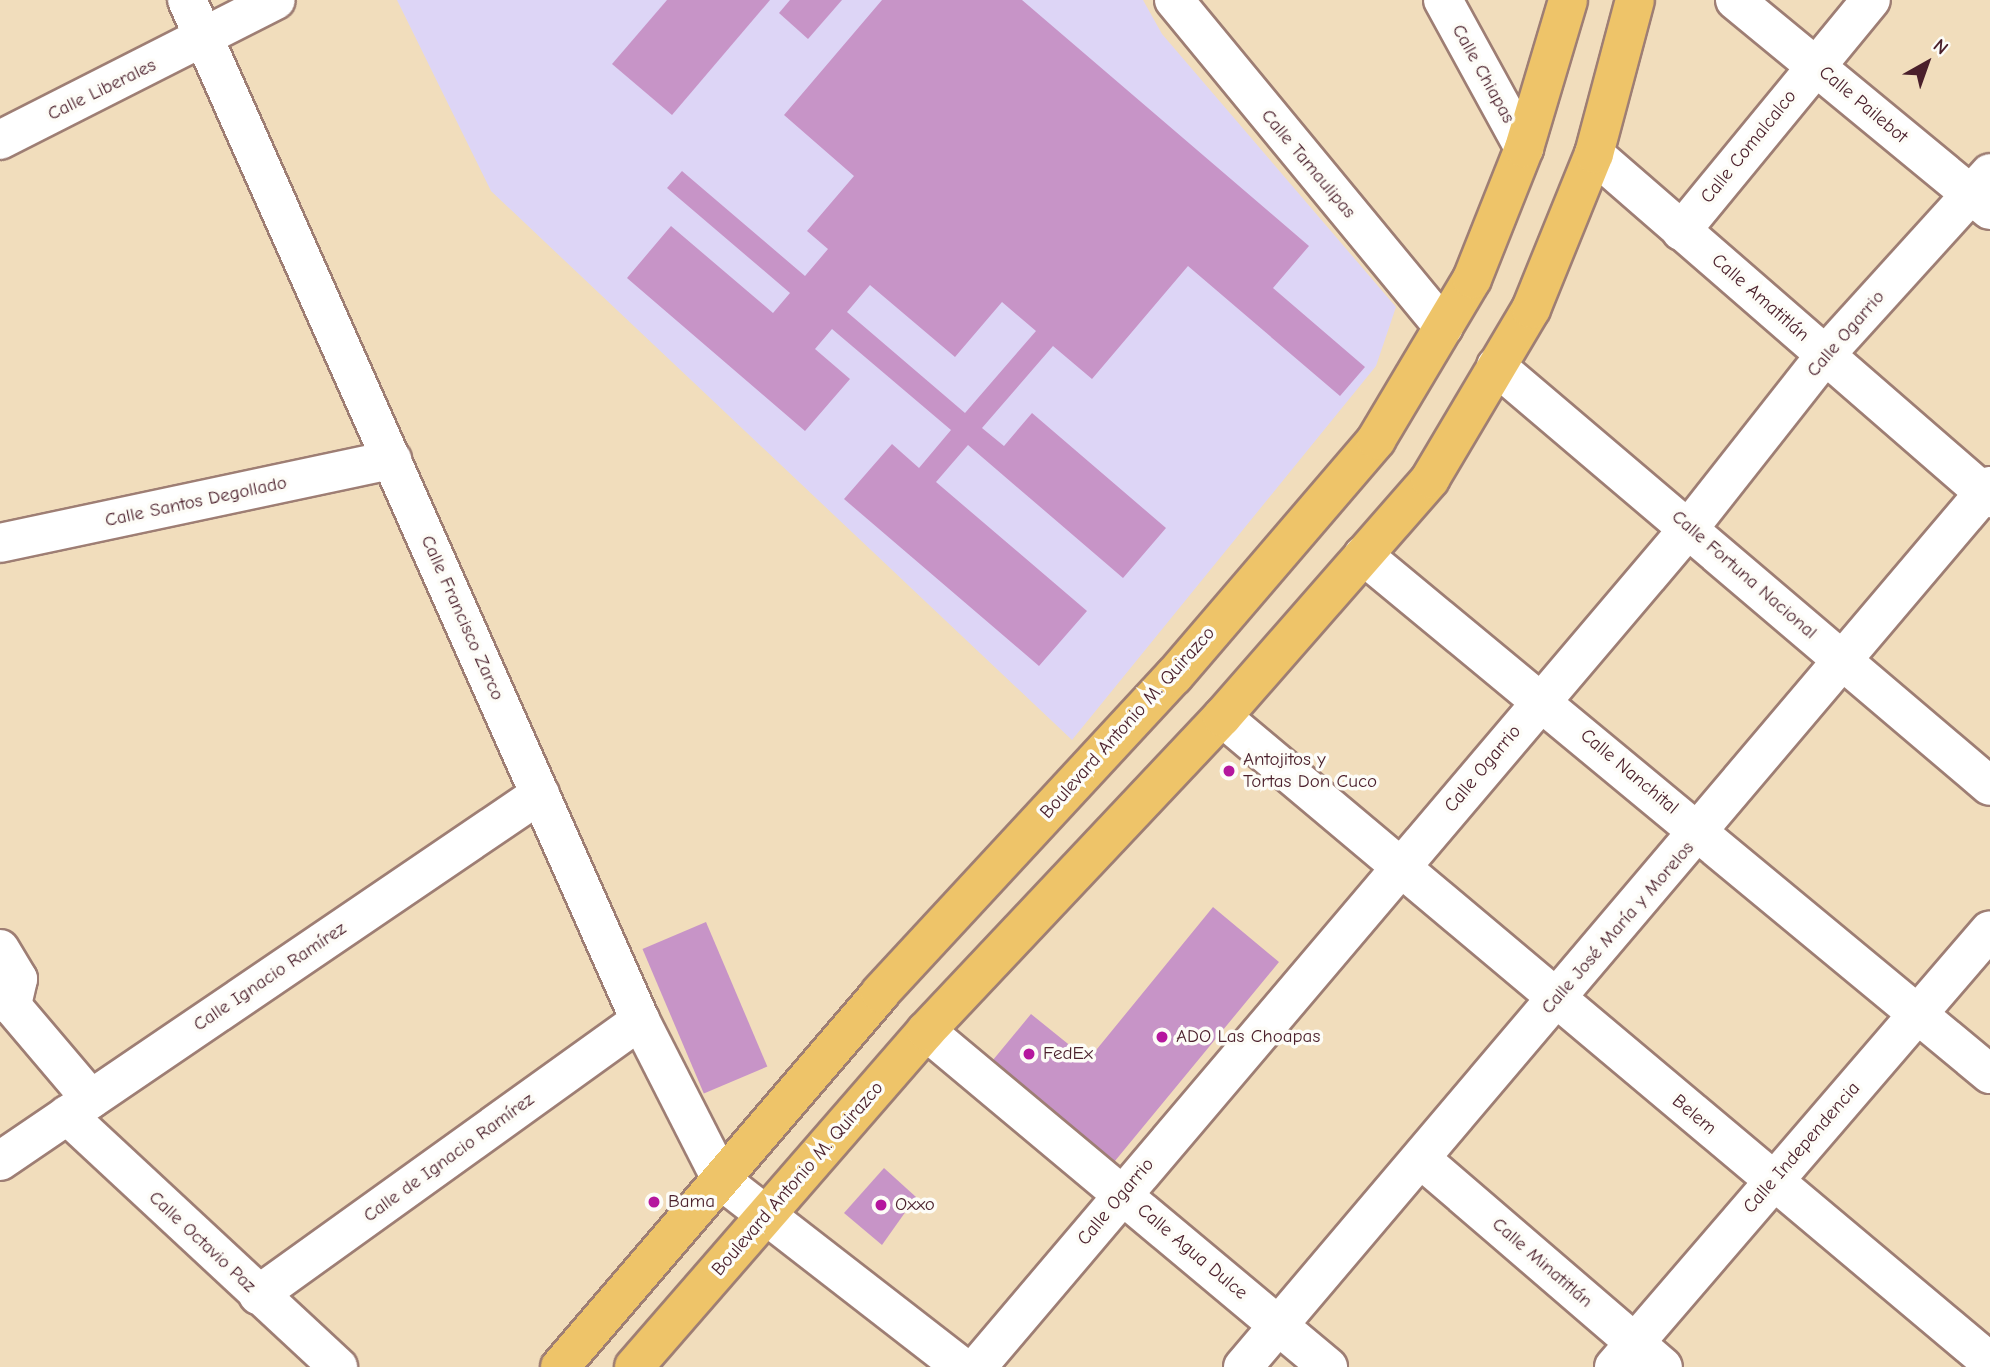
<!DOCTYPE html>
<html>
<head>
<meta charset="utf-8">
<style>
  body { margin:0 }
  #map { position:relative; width:1990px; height:1367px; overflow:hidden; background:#f1ddbc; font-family:"Comic Neue",sans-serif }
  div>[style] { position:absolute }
  .built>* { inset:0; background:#ddd5f6 }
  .building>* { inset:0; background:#c794c7; transform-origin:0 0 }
  .roads { filter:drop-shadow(2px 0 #9e7e74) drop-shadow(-2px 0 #9e7e74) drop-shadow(0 2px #9e7e74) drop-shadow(0 -2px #9e7e74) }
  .minor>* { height:38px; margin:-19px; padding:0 19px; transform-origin:19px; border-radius:19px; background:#fff }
  .major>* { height:38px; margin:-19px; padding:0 19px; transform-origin:19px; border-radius:19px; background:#eec469 }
  .dots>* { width:19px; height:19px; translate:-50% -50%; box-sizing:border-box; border:4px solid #fdfcf7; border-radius:50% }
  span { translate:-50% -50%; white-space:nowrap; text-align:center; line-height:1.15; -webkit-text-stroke:7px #fdfcf7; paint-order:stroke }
  .street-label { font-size:19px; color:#4a1f2b }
  .poi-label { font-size:19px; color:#4a1f2b }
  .left { translate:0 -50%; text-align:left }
  .north { position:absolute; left:1892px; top:28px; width:70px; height:70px; -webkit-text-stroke:5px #fdfcf7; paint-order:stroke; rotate:40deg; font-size:19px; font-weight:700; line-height:28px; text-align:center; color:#4a1f2b }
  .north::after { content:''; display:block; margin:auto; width:24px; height:32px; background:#4a1f2b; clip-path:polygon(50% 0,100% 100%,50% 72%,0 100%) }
</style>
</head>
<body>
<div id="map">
  <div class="built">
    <div style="clip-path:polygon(397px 0,1143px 0,1162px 34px,1396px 307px,1376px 366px,1072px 740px,491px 191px)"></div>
  </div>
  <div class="building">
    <div style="clip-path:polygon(667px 0,770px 0,672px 115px,612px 64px)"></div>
    <div style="clip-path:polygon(790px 0,842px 0,808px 39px,779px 13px)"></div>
    <div style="clip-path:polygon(evenodd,882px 0,1022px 0,1309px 246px,1273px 288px,1365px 367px,1340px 396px,1188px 266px,1092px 379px,1053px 346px,982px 428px,1004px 446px,1032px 413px,1166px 528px,1123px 578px,968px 445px,936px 482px,1087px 611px,1039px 666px,844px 499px,892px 444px,919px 468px,951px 430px,832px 329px,815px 349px,850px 379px,805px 431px,627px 278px,671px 226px,773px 313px,790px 293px,667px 188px,682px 171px,805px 276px,828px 249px,807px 231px,854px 176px,784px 115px,882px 0,870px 285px,955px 357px,1002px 302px,1036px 331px,965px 413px,847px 312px,870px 285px)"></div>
    <div style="clip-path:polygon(1213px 907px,1279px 962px,1110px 1167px,988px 1066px,1031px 1014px,1088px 1060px)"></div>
    <div style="left:706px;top:922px;width:157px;height:69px;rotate:67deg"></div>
    <div style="clip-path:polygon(884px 1168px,916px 1197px,882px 1245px,844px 1213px)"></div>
  </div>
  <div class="roads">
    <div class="minor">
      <div style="left:187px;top:0;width:1116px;rotate:66.05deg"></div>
      <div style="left:640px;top:1020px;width:181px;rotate:63deg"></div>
      <div style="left:722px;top:1181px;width:304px;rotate:37.8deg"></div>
      <div style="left:1174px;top:0;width:424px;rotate:50.5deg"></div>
      <div style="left:1443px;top:0;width:169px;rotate:61.3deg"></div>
      <div style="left:1735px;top:0;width:330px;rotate:39.5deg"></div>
      <div style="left:0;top:140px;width:309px;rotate:-26.9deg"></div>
      <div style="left:1594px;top:154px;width:525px;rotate:40.98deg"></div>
      <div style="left:1681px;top:231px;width:299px;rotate:-50.6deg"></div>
      <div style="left:1496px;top:366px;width:648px;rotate:40.37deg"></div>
      <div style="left:0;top:543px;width:401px;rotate:-12deg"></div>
      <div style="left:1363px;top:555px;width:814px;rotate:39.62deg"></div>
      <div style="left:1222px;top:717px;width:1003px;rotate:40.03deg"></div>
      <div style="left:0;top:949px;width:35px;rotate:59deg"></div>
      <div style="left:18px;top:979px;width:28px;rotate:103deg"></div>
      <div style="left:12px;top:1006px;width:122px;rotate:49.7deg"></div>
      <div style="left:926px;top:1031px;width:524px;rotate:39.89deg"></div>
      <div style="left:67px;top:1115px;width:370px;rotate:42.9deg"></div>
      <div style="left:1421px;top:1159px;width:319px;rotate:40.7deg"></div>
      <div style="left:0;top:1161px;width:653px;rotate:-34.2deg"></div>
      <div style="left:258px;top:1295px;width:471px;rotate:-35.7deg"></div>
      <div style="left:977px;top:1367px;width:1100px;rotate:-49.68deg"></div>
      <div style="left:1689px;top:528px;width:221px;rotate:-51.8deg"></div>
      <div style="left:1826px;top:354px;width:244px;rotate:-47.8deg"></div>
      <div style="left:1243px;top:1367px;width:1155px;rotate:-49.71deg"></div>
      <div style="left:1614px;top:1367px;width:576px;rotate:-49.29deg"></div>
    </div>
    <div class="major">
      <div style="left:560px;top:1367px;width:492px;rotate:-49.4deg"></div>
      <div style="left:880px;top:993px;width:432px;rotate:-47.2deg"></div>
      <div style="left:1174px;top:676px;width:311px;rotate:-49.4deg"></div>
      <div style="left:1376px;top:440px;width:187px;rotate:-59.2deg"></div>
      <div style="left:1472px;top:279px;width:141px;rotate:-68.3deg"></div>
      <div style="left:1524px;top:148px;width:154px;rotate:-73.4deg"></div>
      <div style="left:634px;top:1367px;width:445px;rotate:-49deg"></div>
      <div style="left:926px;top:1031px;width:432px;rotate:-46.7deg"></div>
      <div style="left:1222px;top:717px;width:316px;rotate:-48.8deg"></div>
      <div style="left:1430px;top:479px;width:198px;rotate:-59.3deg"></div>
      <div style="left:1531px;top:309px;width:167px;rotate:-67.9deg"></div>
      <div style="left:1594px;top:154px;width:159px;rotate:-75.1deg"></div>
    </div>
  </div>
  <div class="dots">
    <div style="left:1229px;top:771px;background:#b5179e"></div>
    <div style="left:1162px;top:1037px;background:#b5179e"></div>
    <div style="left:1029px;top:1054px;background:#b5179e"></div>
    <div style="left:654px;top:1202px;background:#b5179e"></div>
    <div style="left:881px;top:1205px;background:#b5179e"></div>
  </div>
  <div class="street-label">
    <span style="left:1483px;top:74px;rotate:61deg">Calle Chiapas</span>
    <span style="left:102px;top:90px;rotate:-26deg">Calle Liberales</span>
    <span style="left:1863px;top:105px;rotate:40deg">Calle Pailebot</span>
    <span style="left:1749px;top:147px;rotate:-51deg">Calle Comalcalco</span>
    <span style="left:1308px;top:164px;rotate:50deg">Calle Tamaulipas</span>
    <span style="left:1760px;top:298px;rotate:41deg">Calle Amatitlán</span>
    <span style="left:1846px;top:334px;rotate:-49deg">Calle Ogarrio</span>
    <span style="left:196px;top:502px;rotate:-12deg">Calle Santos Degollado</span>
    <span style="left:1744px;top:575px;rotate:41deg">Calle Fortuna Nacional</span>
    <span style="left:462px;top:618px;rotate:66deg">Calle Francisco Zarco</span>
    <span style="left:1128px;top:723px;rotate:-48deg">Boulevard Antonio M. Quirazco</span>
    <span style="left:1483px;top:769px;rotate:-50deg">Calle Ogarrio</span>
    <span style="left:1629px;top:772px;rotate:40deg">Calle Nanchital</span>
    <span style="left:1618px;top:928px;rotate:-49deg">Calle José María y Morelos</span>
    <span style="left:270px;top:977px;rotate:-34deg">Calle Ignacio Ramírez</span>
    <span style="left:1694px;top:1115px;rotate:40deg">Belem</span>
    <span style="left:1802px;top:1148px;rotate:-49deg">Calle Independencia</span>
    <span style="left:449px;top:1158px;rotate:-36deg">Calle de Ignacio Ramírez</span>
    <span style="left:798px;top:1179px;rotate:-49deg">Boulevard Antonio M. Quirazco</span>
    <span style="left:1116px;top:1202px;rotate:-50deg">Calle Ogarrio</span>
    <span style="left:202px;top:1242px;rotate:43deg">Calle Octavio Paz</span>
    <span style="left:1192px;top:1252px;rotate:40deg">Calle Agua Dulce</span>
    <span style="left:1542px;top:1263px;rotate:41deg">Calle Minatitlán</span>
  </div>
  <div class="poi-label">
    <span class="left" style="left:1243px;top:771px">Antojitos y<br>Tortas Don Cuco</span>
    <span class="left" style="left:1176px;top:1037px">ADO Las Choapas</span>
    <span class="left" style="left:1043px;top:1054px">FedEx</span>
    <span class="left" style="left:668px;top:1202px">Bama</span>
    <span class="left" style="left:895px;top:1205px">Oxxo</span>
  </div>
  <div class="north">N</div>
</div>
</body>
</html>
